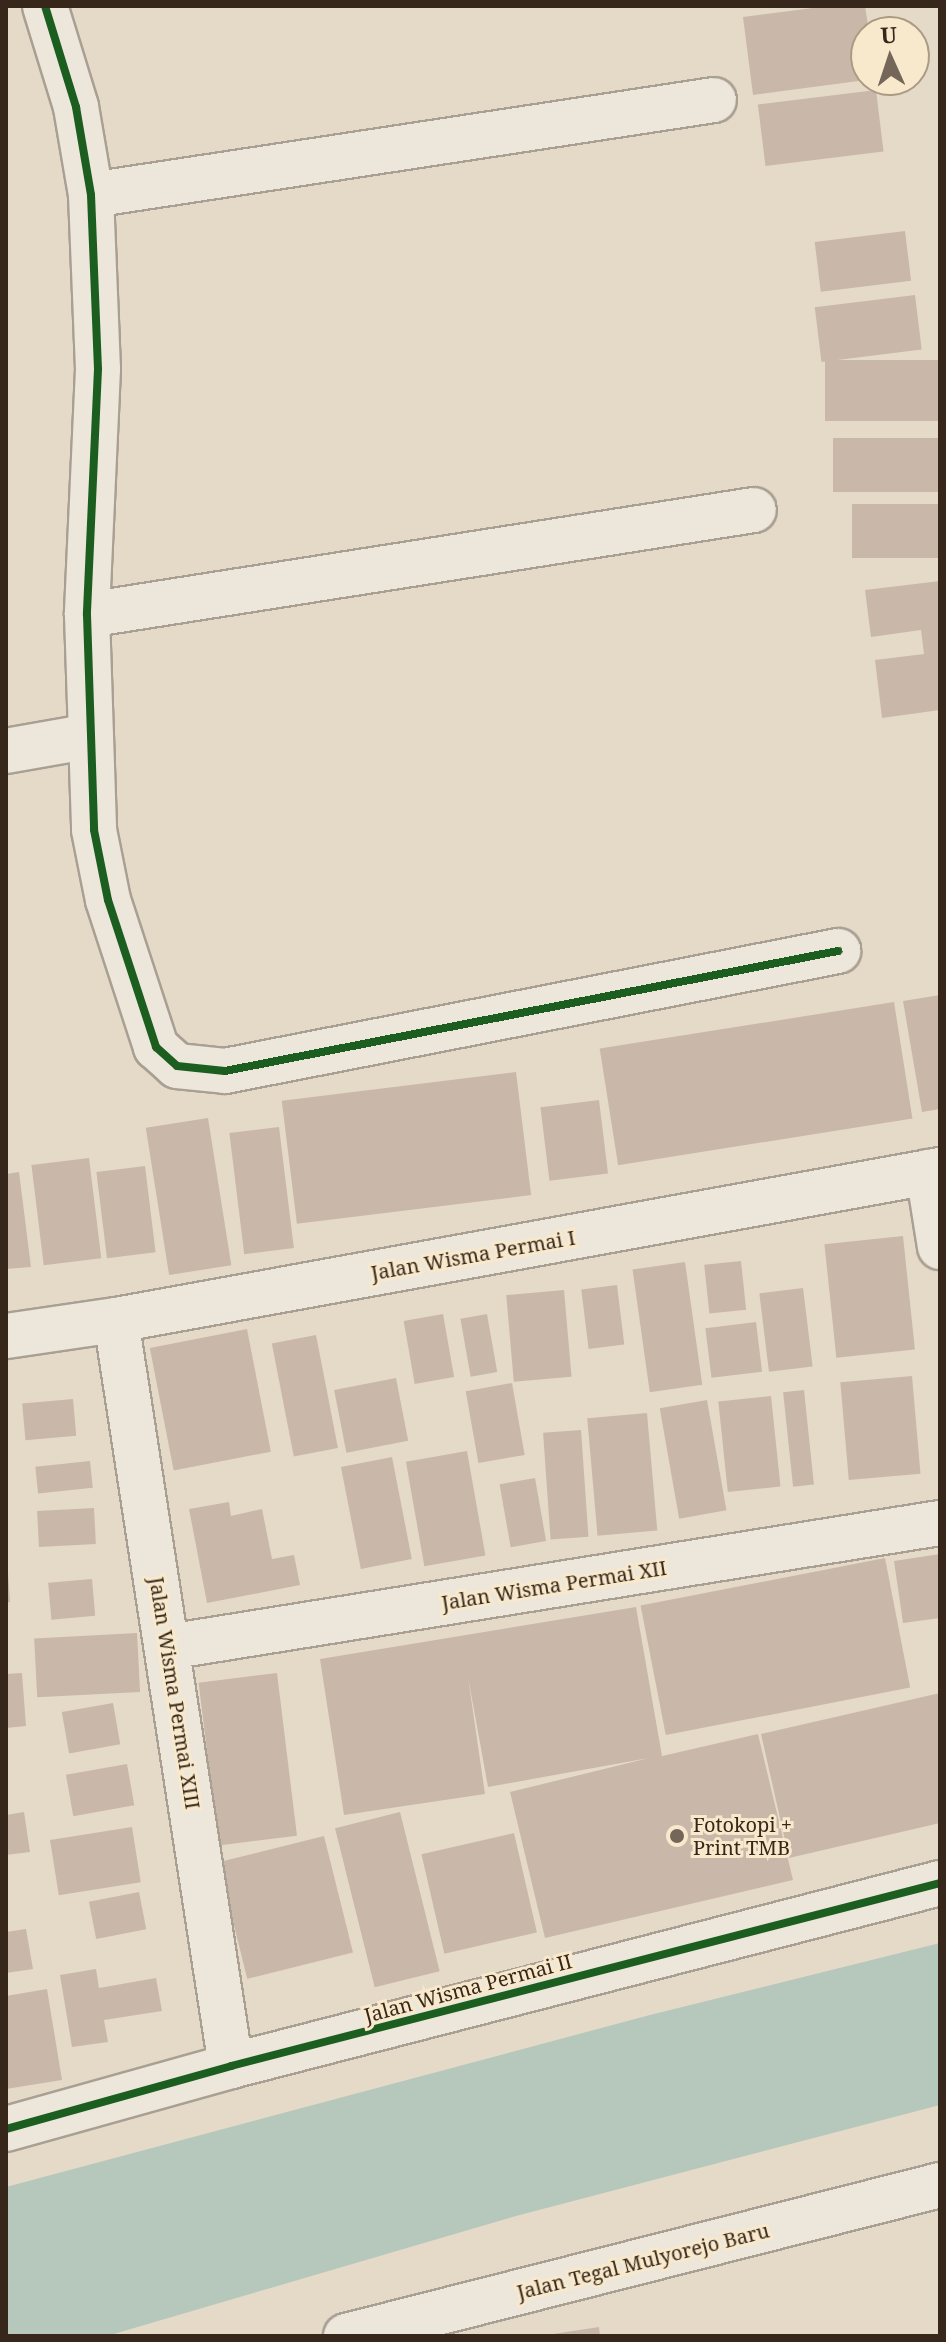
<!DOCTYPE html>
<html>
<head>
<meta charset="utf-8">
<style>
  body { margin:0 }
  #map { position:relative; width:946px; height:2342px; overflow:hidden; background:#e5dac8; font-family:"Noto Serif",serif }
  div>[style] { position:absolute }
  .water>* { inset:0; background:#b5c8bb }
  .building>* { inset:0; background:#c9b8a9; transform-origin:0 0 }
  .roads { filter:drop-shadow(2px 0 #a99f92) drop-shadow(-2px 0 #a99f92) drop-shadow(0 2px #a99f92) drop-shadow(0 -2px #a99f92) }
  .minor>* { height:44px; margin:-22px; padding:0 22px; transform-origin:22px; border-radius:22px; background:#ece6db }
  .cycleway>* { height:8px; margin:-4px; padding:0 4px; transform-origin:4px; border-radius:4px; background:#1b5e20 }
  .dots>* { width:22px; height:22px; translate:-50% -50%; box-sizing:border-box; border:4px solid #f8e9cc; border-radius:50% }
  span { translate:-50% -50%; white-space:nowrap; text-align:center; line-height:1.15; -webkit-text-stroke:6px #f8e9cc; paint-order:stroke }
  .street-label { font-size:20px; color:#37271b }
  .poi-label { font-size:20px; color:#37271b }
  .left { translate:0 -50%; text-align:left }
  .frame { position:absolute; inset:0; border:8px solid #37271b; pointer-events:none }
  .north { position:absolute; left:850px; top:16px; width:80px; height:80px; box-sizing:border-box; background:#f8e9cc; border:2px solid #ab9b85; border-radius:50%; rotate:357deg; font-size:22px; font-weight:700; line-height:32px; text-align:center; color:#37271b }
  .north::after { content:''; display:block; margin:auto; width:28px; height:36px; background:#746658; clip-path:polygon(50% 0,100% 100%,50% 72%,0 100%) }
</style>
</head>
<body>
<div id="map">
  <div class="water">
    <div style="clip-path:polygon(940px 1943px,940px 2105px,516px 2216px,107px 2336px,6px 2336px,6px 2187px,650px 2015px)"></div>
  </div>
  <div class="building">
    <div style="clip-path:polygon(828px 6px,865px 6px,869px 32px,866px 80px,753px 95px,743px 17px)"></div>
    <div style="left:876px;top:90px;width:62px;height:119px;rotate:83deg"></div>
    <div style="left:905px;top:231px;width:50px;height:91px;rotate:83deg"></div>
    <div style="left:915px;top:295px;width:55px;height:101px;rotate:83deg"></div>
    <div style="left:940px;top:360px;width:61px;height:115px;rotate:90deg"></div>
    <div style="left:940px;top:438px;width:54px;height:107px;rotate:90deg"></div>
    <div style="left:940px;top:504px;width:54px;height:88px;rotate:90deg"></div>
    <div style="clip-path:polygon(940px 581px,940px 710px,882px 718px,875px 660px,924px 654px,921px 630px,871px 637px,865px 590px)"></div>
    <div style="clip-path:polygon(940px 995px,940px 1109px,922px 1112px,903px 1001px)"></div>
    <div style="left:894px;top:1002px;width:118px;height:298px;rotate:81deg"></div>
    <div style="left:516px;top:1072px;width:124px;height:236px;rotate:83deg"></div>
    <div style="left:599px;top:1100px;width:74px;height:59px;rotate:83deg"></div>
    <div style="left:208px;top:1118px;width:149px;height:63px;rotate:81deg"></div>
    <div style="left:279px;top:1127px;width:122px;height:50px;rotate:83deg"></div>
    <div style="left:89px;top:1158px;width:101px;height:58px;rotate:83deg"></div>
    <div style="left:145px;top:1166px;width:87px;height:49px;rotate:83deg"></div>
    <div style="clip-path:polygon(19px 1172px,31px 1267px,6px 1269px,6px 1174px)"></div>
    <div style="left:903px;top:1236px;width:114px;height:79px;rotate:84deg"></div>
    <div style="left:741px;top:1261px;width:49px;height:37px;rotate:84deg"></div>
    <div style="left:685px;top:1262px;width:124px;height:53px;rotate:82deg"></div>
    <div style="left:617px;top:1285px;width:60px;height:36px;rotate:83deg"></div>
    <div style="left:803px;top:1288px;width:79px;height:44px;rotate:83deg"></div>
    <div style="left:564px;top:1290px;width:87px;height:58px;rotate:85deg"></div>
    <div style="left:443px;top:1314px;width:64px;height:40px;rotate:80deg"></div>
    <div style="left:487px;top:1314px;width:59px;height:27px;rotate:80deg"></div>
    <div style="left:756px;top:1322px;width:50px;height:51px;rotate:83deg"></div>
    <div style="left:247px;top:1329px;width:125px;height:99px;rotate:79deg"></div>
    <div style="left:316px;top:1335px;width:115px;height:45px;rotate:79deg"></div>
    <div style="left:912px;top:1376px;width:98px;height:72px;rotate:85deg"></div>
    <div style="left:396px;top:1378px;width:64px;height:63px;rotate:79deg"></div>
    <div style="left:512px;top:1383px;width:73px;height:47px;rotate:80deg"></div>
    <div style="left:804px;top:1390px;width:95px;height:21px;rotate:84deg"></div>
    <div style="left:771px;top:1396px;width:91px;height:53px;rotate:84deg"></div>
    <div style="left:73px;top:1399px;width:37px;height:51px;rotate:85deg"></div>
    <div style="left:707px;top:1400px;width:112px;height:48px;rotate:80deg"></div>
    <div style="left:647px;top:1413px;width:118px;height:60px;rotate:85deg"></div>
    <div style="left:581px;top:1430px;width:107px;height:38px;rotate:86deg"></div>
    <div style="left:467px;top:1451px;width:106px;height:62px;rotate:80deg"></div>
    <div style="left:392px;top:1457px;width:104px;height:52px;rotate:79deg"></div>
    <div style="left:90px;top:1461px;width:27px;height:55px;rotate:84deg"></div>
    <div style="left:535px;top:1478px;width:64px;height:36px;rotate:80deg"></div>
    <div style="clip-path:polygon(229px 1502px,231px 1516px,262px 1509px,272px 1559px,294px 1555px,300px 1585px,207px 1603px,189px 1509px)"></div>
    <div style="left:94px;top:1508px;width:36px;height:57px;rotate:87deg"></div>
    <div style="clip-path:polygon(940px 1554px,940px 1618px,903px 1623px,894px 1561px)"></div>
    <div style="left:885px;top:1558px;width:132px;height:249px;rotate:79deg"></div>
    <div style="clip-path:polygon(8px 1572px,10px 1602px,6px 1603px,6px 1573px)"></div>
    <div style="left:92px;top:1579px;width:37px;height:44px;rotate:85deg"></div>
    <div style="clip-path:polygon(636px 1607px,662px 1756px,758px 1734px,793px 1880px,545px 1938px,510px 1792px,649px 1758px,488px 1787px,468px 1677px,485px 1794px,344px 1815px,320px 1659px)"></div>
    <div style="left:137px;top:1633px;width:59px;height:103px;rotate:87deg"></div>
    <div style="clip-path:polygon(22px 1673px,26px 1726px,6px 1728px,6px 1674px)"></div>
    <div style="left:277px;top:1673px;width:164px;height:79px;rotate:83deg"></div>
    <div style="clip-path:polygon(940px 1693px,940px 1823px,789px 1858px,761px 1734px)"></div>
    <div style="left:113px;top:1703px;width:42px;height:52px;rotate:80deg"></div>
    <div style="left:127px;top:1764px;width:42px;height:62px;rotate:80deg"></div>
    <div style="clip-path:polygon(24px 1812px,30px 1852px,6px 1855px,6px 1815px)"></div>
    <div style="left:400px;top:1812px;width:164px;height:67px;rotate:76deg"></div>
    <div style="left:132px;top:1827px;width:56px;height:83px;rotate:81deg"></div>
    <div style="left:514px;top:1833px;width:102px;height:95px;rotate:77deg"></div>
    <div style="left:324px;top:1836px;width:120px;height:109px;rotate:76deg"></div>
    <div style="left:139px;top:1892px;width:38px;height:51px;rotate:79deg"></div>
    <div style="clip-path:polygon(26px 1929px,33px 1969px,6px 1973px,6px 1932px)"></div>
    <div style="clip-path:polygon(96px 1969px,99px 1988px,156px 1978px,162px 2011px,104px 2020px,108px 2042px,72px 2047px,60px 1975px)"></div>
    <div style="clip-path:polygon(47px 1989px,62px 2080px,6px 2089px,6px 1996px)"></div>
    <div style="clip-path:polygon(599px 2327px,600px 2336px,553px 2336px,553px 2334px)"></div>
  </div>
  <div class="roads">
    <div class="minor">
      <div style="left:45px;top:6px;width:106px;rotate:72.9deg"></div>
      <div style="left:76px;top:107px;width:89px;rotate:80.3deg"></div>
      <div style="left:91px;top:195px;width:174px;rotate:87.7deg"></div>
      <div style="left:98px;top:369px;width:246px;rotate:92.6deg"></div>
      <div style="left:87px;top:615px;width:215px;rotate:88.1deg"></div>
      <div style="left:94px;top:830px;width:71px;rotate:78.7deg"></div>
      <div style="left:108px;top:900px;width:155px;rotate:71.9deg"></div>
      <div style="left:156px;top:1047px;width:28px;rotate:42deg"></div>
      <div style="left:177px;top:1066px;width:48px;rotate:5.9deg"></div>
      <div style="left:225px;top:1071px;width:625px;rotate:-11.08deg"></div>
      <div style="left:91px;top:195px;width:630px;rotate:-8.67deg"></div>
      <div style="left:87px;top:615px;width:675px;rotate:-8.95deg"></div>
      <div style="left:6px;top:751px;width:86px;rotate:-10deg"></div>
      <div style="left:928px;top:1172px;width:76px;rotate:80.9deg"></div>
      <div style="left:116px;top:1320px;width:755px;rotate:81.24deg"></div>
      <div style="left:6px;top:1336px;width:111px;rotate:-8.3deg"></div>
      <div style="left:116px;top:1320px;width:838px;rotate:-10.32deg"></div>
      <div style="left:168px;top:1647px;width:782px;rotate:-9.13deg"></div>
      <div style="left:6px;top:2129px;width:234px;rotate:-15.6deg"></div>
      <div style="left:231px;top:2066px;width:732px;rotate:-14.47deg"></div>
      <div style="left:346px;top:2336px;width:613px;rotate:-14.26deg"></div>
    </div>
  </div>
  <div class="cycleway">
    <div style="left:45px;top:6px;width:106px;rotate:72.9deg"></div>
    <div style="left:76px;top:107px;width:89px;rotate:80.3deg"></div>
    <div style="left:91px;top:195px;width:174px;rotate:87.7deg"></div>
    <div style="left:98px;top:369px;width:246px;rotate:92.6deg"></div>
    <div style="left:87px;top:615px;width:215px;rotate:88.1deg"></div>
    <div style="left:94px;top:830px;width:71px;rotate:78.7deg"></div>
    <div style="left:108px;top:900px;width:155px;rotate:71.9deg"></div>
    <div style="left:156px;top:1047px;width:28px;rotate:42deg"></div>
    <div style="left:177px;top:1066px;width:48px;rotate:5.9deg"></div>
    <div style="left:225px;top:1071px;width:625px;rotate:-11.08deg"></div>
    <div style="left:6px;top:2129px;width:234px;rotate:-15.6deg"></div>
    <div style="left:231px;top:2066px;width:732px;rotate:-14.47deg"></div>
  </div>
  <div class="dots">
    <div style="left:677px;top:1836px;background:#746658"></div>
  </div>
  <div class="street-label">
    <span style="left:473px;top:1255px;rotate:-10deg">Jalan Wisma Permai I</span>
    <span style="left:554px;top:1585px;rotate:-9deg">Jalan Wisma Permai XII</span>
    <span style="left:175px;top:1693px;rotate:81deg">Jalan Wisma Permai XIII</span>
    <span style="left:468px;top:1988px;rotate:-15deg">Jalan Wisma Permai II</span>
    <span style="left:643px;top:2261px;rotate:-14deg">Jalan Tegal Mulyorejo Baru</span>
  </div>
  <div class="poi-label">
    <span class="left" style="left:693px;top:1836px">Fotokopi +<br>Print TMB</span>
  </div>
  <div class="frame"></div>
  <div class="north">U</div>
</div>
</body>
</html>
